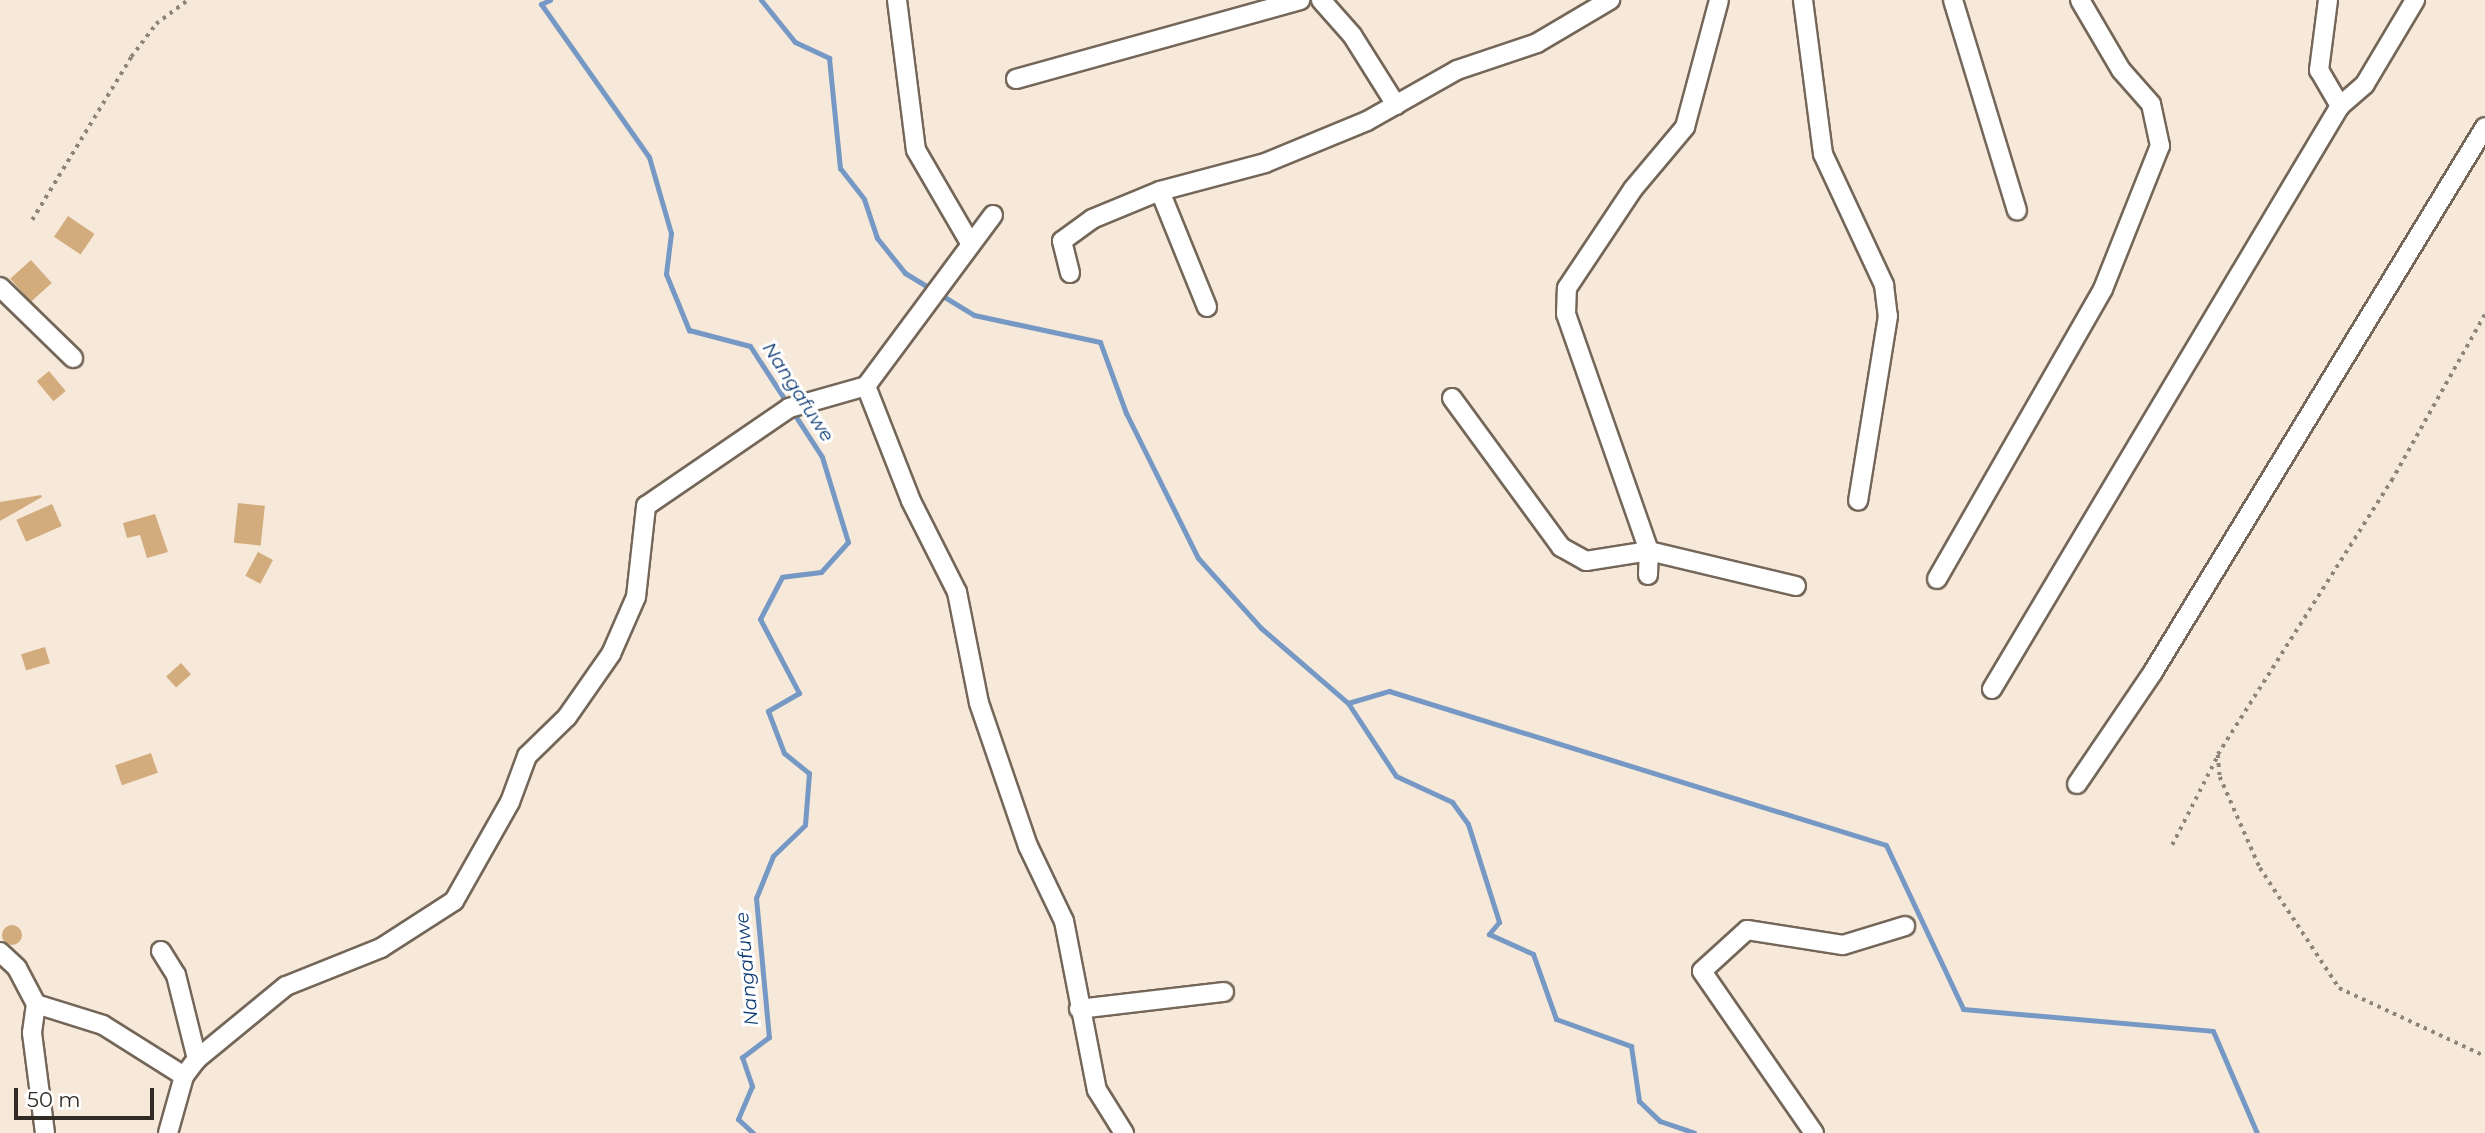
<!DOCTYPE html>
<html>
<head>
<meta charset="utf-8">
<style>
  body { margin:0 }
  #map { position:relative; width:2485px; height:1133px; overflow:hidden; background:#f7e9d9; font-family:Montserrat,sans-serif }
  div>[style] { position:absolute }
  .stream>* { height:5px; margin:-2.5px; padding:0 2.5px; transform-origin:2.5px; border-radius:2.5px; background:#7698c5 }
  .building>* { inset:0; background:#d3ac7d; transform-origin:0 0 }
  .round { border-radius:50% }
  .path>* { height:3.5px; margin-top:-1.75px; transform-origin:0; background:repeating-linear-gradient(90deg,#8e8479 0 3.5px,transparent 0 8.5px) }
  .roads { filter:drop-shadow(2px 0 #746759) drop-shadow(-2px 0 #746759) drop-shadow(0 2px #746759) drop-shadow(0 -2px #746759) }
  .minor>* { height:18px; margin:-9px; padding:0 9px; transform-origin:9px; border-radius:9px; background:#fff }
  span { translate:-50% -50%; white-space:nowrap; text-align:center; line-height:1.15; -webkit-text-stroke:6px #fff; paint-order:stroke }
  .water-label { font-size:19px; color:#0f3d74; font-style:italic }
  .scale { position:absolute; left:14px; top:1088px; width:140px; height:32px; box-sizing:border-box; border:4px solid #312b25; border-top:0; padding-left:9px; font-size:21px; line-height:24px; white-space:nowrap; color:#312b25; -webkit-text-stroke:5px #fff; paint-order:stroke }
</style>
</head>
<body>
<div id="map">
  <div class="stream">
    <div style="left:550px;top:0;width:10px;rotate:156deg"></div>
    <div style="left:541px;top:4px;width:187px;rotate:54.8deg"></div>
    <div style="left:649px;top:157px;width:79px;rotate:73.9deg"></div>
    <div style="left:671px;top:233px;width:41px;rotate:97deg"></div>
    <div style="left:666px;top:274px;width:61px;rotate:67.7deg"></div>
    <div style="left:689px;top:330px;width:63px;rotate:14.7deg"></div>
    <div style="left:750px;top:346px;width:132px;rotate:57deg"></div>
    <div style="left:822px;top:457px;width:89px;rotate:73deg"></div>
    <div style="left:848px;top:542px;width:40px;rotate:132deg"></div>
    <div style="left:821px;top:572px;width:39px;rotate:173deg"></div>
    <div style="left:782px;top:577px;width:47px;rotate:117.6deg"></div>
    <div style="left:760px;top:619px;width:84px;rotate:62.2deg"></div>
    <div style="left:799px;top:693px;width:36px;rotate:150deg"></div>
    <div style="left:768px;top:711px;width:45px;rotate:69.1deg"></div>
    <div style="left:784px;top:753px;width:32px;rotate:39deg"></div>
    <div style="left:809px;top:773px;width:52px;rotate:94.4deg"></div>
    <div style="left:805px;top:825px;width:45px;rotate:135.9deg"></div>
    <div style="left:773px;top:856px;width:45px;rotate:112deg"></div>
    <div style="left:756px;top:898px;width:140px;rotate:84.7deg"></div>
    <div style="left:769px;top:1037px;width:34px;rotate:143deg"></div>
    <div style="left:742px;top:1057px;width:31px;rotate:71deg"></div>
    <div style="left:752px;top:1086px;width:36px;rotate:113deg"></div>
    <div style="left:738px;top:1119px;width:21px;rotate:43deg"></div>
    <div style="left:761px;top:0;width:54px;rotate:51deg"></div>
    <div style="left:795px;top:42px;width:38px;rotate:25deg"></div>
    <div style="left:829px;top:58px;width:111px;rotate:84.3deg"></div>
    <div style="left:840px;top:168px;width:39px;rotate:52deg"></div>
    <div style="left:864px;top:199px;width:41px;rotate:71.6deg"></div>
    <div style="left:877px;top:238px;width:45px;rotate:51.3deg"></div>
    <div style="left:905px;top:273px;width:81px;rotate:31.3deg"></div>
    <div style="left:974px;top:315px;width:129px;rotate:12.1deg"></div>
    <div style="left:1100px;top:342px;width:76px;rotate:69.9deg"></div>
    <div style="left:1126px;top:413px;width:162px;rotate:63.6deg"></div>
    <div style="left:1198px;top:558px;width:94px;rotate:48deg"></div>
    <div style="left:1261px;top:628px;width:115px;rotate:40.8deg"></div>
    <div style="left:1348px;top:703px;width:87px;rotate:56.7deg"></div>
    <div style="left:1396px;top:776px;width:62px;rotate:24.9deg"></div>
    <div style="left:1452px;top:802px;width:27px;rotate:54deg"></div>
    <div style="left:1468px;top:824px;width:103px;rotate:72.4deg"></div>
    <div style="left:1499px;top:922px;width:16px;rotate:130deg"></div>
    <div style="left:1489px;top:934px;width:48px;rotate:24.4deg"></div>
    <div style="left:1533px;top:954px;width:69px;rotate:70.5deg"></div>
    <div style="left:1556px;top:1019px;width:80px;rotate:19.8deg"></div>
    <div style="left:1631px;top:1046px;width:56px;rotate:81.7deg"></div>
    <div style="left:1639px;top:1101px;width:29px;rotate:44deg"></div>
    <div style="left:1660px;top:1121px;width:36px;rotate:19deg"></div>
    <div style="left:1348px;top:703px;width:43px;rotate:-16.3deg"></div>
    <div style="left:1389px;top:691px;width:520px;rotate:17.22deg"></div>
    <div style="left:1886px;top:845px;width:181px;rotate:64.8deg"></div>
    <div style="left:1963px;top:1009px;width:251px;rotate:5deg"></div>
    <div style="left:2213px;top:1031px;width:111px;rotate:66.7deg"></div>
  </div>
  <div class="building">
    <div style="left:68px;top:216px;width:32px;height:25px;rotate:34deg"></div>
    <div style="left:31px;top:260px;width:31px;height:28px;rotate:48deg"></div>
    <div style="left:49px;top:371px;width:26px;height:16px;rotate:50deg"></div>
    <div style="clip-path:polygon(41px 495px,42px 497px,0 521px,0 502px)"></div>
    <div style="left:238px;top:503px;width:27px;height:40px;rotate:6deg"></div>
    <div style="left:52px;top:504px;width:24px;height:39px;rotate:66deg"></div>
    <div style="clip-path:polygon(155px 514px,168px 552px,147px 558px,140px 535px,127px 538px,123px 523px)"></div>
    <div style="left:258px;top:552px;width:17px;height:27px;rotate:28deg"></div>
    <div style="left:45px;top:647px;width:17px;height:25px;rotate:73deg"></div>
    <div style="left:181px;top:663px;width:15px;height:20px;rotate:48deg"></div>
    <div style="left:151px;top:753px;width:21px;height:38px;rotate:71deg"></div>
    <div class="round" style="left:2px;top:925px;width:20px;height:20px"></div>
  </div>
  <div class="path">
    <div style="left:32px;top:220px;width:191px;rotate:-58.7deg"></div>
    <div style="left:131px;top:57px;width:41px;rotate:-52.9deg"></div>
    <div style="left:156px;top:24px;width:40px;rotate:-37deg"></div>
    <div style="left:2485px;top:315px;width:188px;rotate:119.3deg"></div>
    <div style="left:2393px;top:479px;width:327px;rotate:122.4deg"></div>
    <div style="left:2218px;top:755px;width:22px;rotate:85deg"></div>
    <div style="left:2220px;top:777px;width:99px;rotate:66.3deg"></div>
    <div style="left:2260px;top:868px;width:144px;rotate:56.6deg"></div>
    <div style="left:2339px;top:988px;width:161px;rotate:25deg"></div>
    <div style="left:2172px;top:845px;width:99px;rotate:-62.9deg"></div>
  </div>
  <div class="roads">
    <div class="minor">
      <div style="left:897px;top:0;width:151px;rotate:82.8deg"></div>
      <div style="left:916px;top:150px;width:105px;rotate:59.8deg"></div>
      <div style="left:1321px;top:0;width:47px;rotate:48.5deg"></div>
      <div style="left:1352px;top:35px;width:83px;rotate:57.8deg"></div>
      <div style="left:1803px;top:0;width:155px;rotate:82.6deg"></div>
      <div style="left:1823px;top:154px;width:145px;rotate:65deg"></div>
      <div style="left:1884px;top:285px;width:31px;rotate:83deg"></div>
      <div style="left:1888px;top:316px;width:187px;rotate:99.2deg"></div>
      <div style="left:1953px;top:0;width:220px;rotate:73.1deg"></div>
      <div style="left:2328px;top:0;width:71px;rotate:97.3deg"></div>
      <div style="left:2319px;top:70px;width:42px;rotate:59.7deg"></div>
      <div style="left:2340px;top:106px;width:33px;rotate:-41deg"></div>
      <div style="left:2365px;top:84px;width:98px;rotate:-59.2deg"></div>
      <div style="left:1016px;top:79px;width:295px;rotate:-15.5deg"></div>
      <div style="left:993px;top:215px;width:213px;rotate:126.6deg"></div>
      <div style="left:866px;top:386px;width:123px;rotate:68.6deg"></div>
      <div style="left:911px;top:501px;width:102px;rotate:63.2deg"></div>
      <div style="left:957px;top:592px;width:113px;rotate:78.8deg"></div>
      <div style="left:979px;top:703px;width:151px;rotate:71.1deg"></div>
      <div style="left:1028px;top:846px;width:83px;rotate:64.4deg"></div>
      <div style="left:1064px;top:921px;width:172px;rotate:79deg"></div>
      <div style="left:1097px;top:1090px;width:51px;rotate:57.9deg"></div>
      <div style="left:1070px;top:273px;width:33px;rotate:-104deg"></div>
      <div style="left:1062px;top:241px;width:37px;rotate:-36deg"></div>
      <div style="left:1092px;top:219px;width:74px;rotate:-22.4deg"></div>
      <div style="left:0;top:287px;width:102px;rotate:44.2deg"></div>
      <div style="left:1207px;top:307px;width:125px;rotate:-112.1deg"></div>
      <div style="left:1160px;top:191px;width:109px;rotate:-14.9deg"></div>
      <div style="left:1265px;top:163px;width:110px;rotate:-22.4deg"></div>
      <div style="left:1367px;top:121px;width:103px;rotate:-29.5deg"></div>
      <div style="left:1457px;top:70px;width:84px;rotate:-18.6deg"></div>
      <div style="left:1537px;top:43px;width:85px;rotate:-30.5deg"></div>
      <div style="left:1452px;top:398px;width:185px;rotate:53.8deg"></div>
      <div style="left:1561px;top:547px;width:29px;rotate:29deg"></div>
      <div style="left:1586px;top:561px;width:64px;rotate:-9deg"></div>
      <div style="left:1649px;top:551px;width:151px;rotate:13.4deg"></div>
      <div style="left:1648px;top:575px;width:24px;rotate:-88deg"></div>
      <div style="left:1649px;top:551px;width:251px;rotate:-109.3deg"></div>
      <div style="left:1566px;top:314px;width:26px;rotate:-88deg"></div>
      <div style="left:1567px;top:288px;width:119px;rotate:-56.3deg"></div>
      <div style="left:1633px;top:189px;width:81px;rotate:-50deg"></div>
      <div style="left:1685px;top:127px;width:131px;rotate:-75deg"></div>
      <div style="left:1937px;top:579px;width:334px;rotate:-60.2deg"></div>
      <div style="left:2103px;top:289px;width:154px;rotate:-68.3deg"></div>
      <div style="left:2160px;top:146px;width:43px;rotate:-102.1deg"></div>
      <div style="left:2151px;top:104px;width:45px;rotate:-131.4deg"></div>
      <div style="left:2121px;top:70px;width:81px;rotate:-120.4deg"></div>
      <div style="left:1992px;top:689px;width:679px;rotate:-59.17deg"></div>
      <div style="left:2077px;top:784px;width:135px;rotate:-55.8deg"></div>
      <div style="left:2153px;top:672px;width:638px;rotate:-58.65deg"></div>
      <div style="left:161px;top:951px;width:28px;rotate:58deg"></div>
      <div style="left:176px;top:975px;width:87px;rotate:76deg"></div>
      <div style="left:0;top:952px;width:23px;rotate:43deg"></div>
      <div style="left:17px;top:968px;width:41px;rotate:62.2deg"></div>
      <div style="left:36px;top:1004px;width:29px;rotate:98deg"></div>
      <div style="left:32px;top:1033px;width:101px;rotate:82.6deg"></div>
      <div style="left:36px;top:1004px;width:70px;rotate:17.4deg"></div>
      <div style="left:103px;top:1025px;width:96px;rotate:32.2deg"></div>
      <div style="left:1079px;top:1009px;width:146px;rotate:-6.7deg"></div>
      <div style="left:168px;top:1133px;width:59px;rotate:-74.3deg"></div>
      <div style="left:184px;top:1076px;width:21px;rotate:-53deg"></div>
      <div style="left:197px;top:1059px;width:115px;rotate:-39.4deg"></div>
      <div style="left:286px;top:986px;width:102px;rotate:-21.8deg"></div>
      <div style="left:381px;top:948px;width:87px;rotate:-32.8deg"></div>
      <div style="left:454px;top:901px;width:114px;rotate:-60.5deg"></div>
      <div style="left:510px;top:802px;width:49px;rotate:-69.7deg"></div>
      <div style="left:527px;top:756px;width:56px;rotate:-44.3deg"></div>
      <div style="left:567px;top:717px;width:77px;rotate:-55.1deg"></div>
      <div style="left:611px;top:654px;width:62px;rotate:-66.3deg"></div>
      <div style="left:636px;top:597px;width:92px;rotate:-83.7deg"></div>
      <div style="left:646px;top:506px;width:173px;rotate:-34.4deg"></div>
      <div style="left:789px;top:408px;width:80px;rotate:-15.9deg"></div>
      <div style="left:1814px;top:1133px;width:197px;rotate:-124.7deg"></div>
      <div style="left:1702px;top:971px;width:61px;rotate:-42.3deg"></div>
      <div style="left:1747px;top:930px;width:97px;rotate:8.9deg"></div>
      <div style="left:1843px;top:945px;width:65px;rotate:-17deg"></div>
    </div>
  </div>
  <div class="water-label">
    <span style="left:798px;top:392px;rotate:57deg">Nangafuwe</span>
    <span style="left:747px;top:969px;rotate:-95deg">Nangafuwe</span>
  </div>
  <div class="scale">50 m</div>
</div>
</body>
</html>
